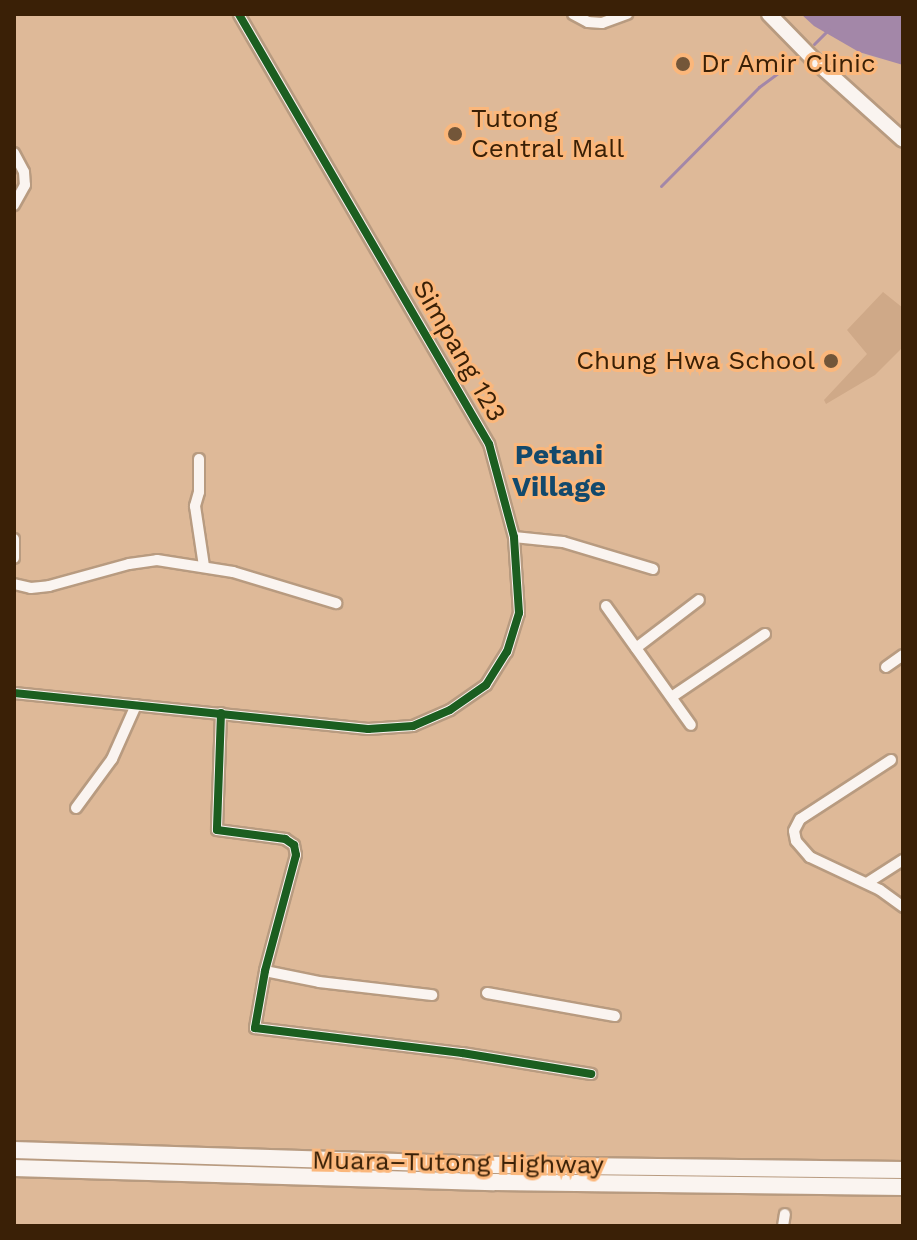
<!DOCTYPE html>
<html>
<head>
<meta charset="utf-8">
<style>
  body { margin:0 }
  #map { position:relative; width:917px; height:1240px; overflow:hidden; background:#deb998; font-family:"Work Sans",sans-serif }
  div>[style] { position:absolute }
  .green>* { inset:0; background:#cfa988 }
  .water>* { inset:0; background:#a387a8 }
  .stream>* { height:3px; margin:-1.5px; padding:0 1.5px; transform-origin:1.5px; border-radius:1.5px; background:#a387a8 }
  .roads { filter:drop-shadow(2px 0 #b89b80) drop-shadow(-2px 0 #b89b80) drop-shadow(0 2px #b89b80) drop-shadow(0 -2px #b89b80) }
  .minor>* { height:10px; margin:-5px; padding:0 5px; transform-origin:5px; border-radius:5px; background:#faf4f0 }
  .major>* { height:14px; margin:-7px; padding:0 7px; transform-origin:7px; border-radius:7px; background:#faf4f0 }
  .highway>* { height:16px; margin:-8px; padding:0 8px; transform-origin:8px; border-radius:8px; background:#faf4f0 }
  .cycleway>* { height:8px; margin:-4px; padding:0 4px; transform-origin:4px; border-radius:4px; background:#1b5e20 }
  .dots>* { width:22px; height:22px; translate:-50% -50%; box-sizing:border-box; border:4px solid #fbb77b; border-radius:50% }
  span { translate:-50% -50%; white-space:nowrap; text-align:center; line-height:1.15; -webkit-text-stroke:6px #fbb77b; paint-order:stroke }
  .poi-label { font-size:26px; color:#3a2006 }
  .left { translate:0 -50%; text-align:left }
  .right { translate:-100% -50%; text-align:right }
  .street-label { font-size:26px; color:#3a2006 }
  .neighbourhood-label { font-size:28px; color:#13496c; font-weight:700 }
  .frame { position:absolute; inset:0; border:16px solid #3a2006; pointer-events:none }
</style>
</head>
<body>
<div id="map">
  <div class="green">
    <div style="clip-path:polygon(883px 292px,903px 308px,903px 347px,875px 375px,826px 404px,824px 400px,867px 354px,847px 330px)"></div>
  </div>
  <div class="water">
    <div style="clip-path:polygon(801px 14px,903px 14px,903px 65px,859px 52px,814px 26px)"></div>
  </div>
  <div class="stream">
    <div style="left:814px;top:44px;width:20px;rotate:-45deg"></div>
    <div style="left:661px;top:186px;width:139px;rotate:-45.3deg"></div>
    <div style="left:759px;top:87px;width:47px;rotate:-36.4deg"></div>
  </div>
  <div class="roads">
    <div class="minor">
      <div style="left:573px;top:14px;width:17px;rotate:28deg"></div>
      <div style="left:588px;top:22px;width:14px;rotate:4deg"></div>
      <div style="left:602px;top:23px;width:27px;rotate:-20deg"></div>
      <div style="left:14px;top:153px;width:21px;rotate:62deg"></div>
      <div style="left:24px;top:172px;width:13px;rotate:86deg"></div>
      <div style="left:25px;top:185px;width:23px;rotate:119deg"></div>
      <div style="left:199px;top:459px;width:33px;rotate:90deg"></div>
      <div style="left:199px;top:492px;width:15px;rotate:106deg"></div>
      <div style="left:195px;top:506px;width:61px;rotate:81.5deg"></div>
      <div style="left:514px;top:537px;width:49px;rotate:5.8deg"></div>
      <div style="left:563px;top:542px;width:94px;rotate:16.7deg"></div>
      <div style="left:14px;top:539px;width:19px;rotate:90deg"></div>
      <div style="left:14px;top:584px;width:17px;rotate:13deg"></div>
      <div style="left:31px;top:588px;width:18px;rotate:-6deg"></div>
      <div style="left:49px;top:586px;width:83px;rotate:-15.4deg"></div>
      <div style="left:129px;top:564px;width:28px;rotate:-8deg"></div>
      <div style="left:157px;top:560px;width:77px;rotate:9deg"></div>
      <div style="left:233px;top:572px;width:108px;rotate:16.8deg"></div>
      <div style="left:606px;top:606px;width:146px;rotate:54.5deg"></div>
      <div style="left:636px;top:648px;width:79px;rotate:-37.3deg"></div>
      <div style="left:886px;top:667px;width:21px;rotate:-35deg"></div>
      <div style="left:14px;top:693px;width:356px;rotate:5.8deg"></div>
      <div style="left:368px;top:729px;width:45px;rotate:-3.8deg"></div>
      <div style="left:413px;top:726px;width:40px;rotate:-23.4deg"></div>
      <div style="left:450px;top:710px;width:44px;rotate:-34.8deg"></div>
      <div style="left:486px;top:685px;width:39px;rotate:-58deg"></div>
      <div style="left:507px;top:652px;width:41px;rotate:-72.9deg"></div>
      <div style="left:519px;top:613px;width:76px;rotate:-93.8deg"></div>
      <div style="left:514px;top:537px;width:96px;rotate:-105deg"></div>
      <div style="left:489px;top:444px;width:497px;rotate:-120.2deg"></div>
      <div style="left:673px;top:696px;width:111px;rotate:-34deg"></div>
      <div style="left:221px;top:713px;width:117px;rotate:92deg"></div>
      <div style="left:217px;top:830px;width:69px;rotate:7.5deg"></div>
      <div style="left:285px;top:839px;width:11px;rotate:34deg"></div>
      <div style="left:294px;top:845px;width:10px;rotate:79deg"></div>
      <div style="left:296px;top:855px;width:120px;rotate:105deg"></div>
      <div style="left:265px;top:971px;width:58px;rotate:100deg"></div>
      <div style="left:255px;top:1028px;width:209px;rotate:6.9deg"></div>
      <div style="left:462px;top:1053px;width:131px;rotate:9.2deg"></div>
      <div style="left:891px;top:760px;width:108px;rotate:147deg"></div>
      <div style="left:800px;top:819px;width:13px;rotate:117deg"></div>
      <div style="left:794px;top:831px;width:10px;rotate:79deg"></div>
      <div style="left:796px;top:841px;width:21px;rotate:49deg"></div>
      <div style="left:810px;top:857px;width:77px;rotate:25.2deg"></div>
      <div style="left:880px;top:890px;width:29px;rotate:36deg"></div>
      <div style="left:76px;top:808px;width:61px;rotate:-53.7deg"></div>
      <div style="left:112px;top:759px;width:59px;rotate:-66deg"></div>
      <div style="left:867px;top:883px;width:43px;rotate:-32.6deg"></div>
      <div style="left:265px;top:971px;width:55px;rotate:11.5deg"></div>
      <div style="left:319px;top:982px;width:114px;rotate:6.6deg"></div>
      <div style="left:487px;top:993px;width:130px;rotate:10.2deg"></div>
      <div style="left:783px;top:1226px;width:12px;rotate:-81deg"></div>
    </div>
    <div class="major">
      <div style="left:769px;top:14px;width:62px;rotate:45.7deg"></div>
      <div style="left:812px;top:58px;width:122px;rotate:42deg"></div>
    </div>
    <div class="highway">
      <div style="left:14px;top:1150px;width:480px;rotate:1.8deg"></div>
      <div style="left:494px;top:1165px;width:409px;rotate:0.7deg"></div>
      <div style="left:14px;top:1168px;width:480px;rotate:1.7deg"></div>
      <div style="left:494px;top:1182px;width:409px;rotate:0.7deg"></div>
    </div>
  </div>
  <div class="cycleway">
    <div style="left:14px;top:693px;width:356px;rotate:5.8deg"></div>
    <div style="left:368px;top:729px;width:45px;rotate:-3.8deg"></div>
    <div style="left:413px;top:726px;width:40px;rotate:-23.4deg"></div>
    <div style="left:450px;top:710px;width:44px;rotate:-34.8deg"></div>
    <div style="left:486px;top:685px;width:39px;rotate:-58deg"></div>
    <div style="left:507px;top:652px;width:41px;rotate:-72.9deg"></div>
    <div style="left:519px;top:613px;width:76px;rotate:-93.8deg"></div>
    <div style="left:514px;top:537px;width:96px;rotate:-105deg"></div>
    <div style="left:489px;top:444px;width:497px;rotate:-120.2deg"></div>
    <div style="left:221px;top:713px;width:117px;rotate:92deg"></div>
    <div style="left:217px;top:830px;width:69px;rotate:7.5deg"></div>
    <div style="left:285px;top:839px;width:11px;rotate:34deg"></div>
    <div style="left:294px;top:845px;width:10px;rotate:79deg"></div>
    <div style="left:296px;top:855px;width:120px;rotate:105deg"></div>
    <div style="left:265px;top:971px;width:58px;rotate:100deg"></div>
    <div style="left:255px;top:1028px;width:209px;rotate:6.9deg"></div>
    <div style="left:462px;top:1053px;width:131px;rotate:9.2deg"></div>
  </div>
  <div class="dots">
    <div style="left:683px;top:64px;background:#735639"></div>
    <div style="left:455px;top:134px;background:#735639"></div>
    <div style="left:831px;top:361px;background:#735639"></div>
  </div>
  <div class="poi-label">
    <span class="left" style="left:701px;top:64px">Dr Amir Clinic</span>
    <span class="left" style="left:471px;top:134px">Tutong<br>Central Mall</span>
    <span class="right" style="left:815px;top:361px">Chung Hwa School</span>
  </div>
  <div class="street-label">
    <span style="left:459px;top:351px;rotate:60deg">Simpang 123</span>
    <span style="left:458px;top:1163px;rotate:1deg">Muara–Tutong Highway</span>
  </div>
  <div class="neighbourhood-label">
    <span style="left:559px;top:471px">Petani<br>Village</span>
  </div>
  <div class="frame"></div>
</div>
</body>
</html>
